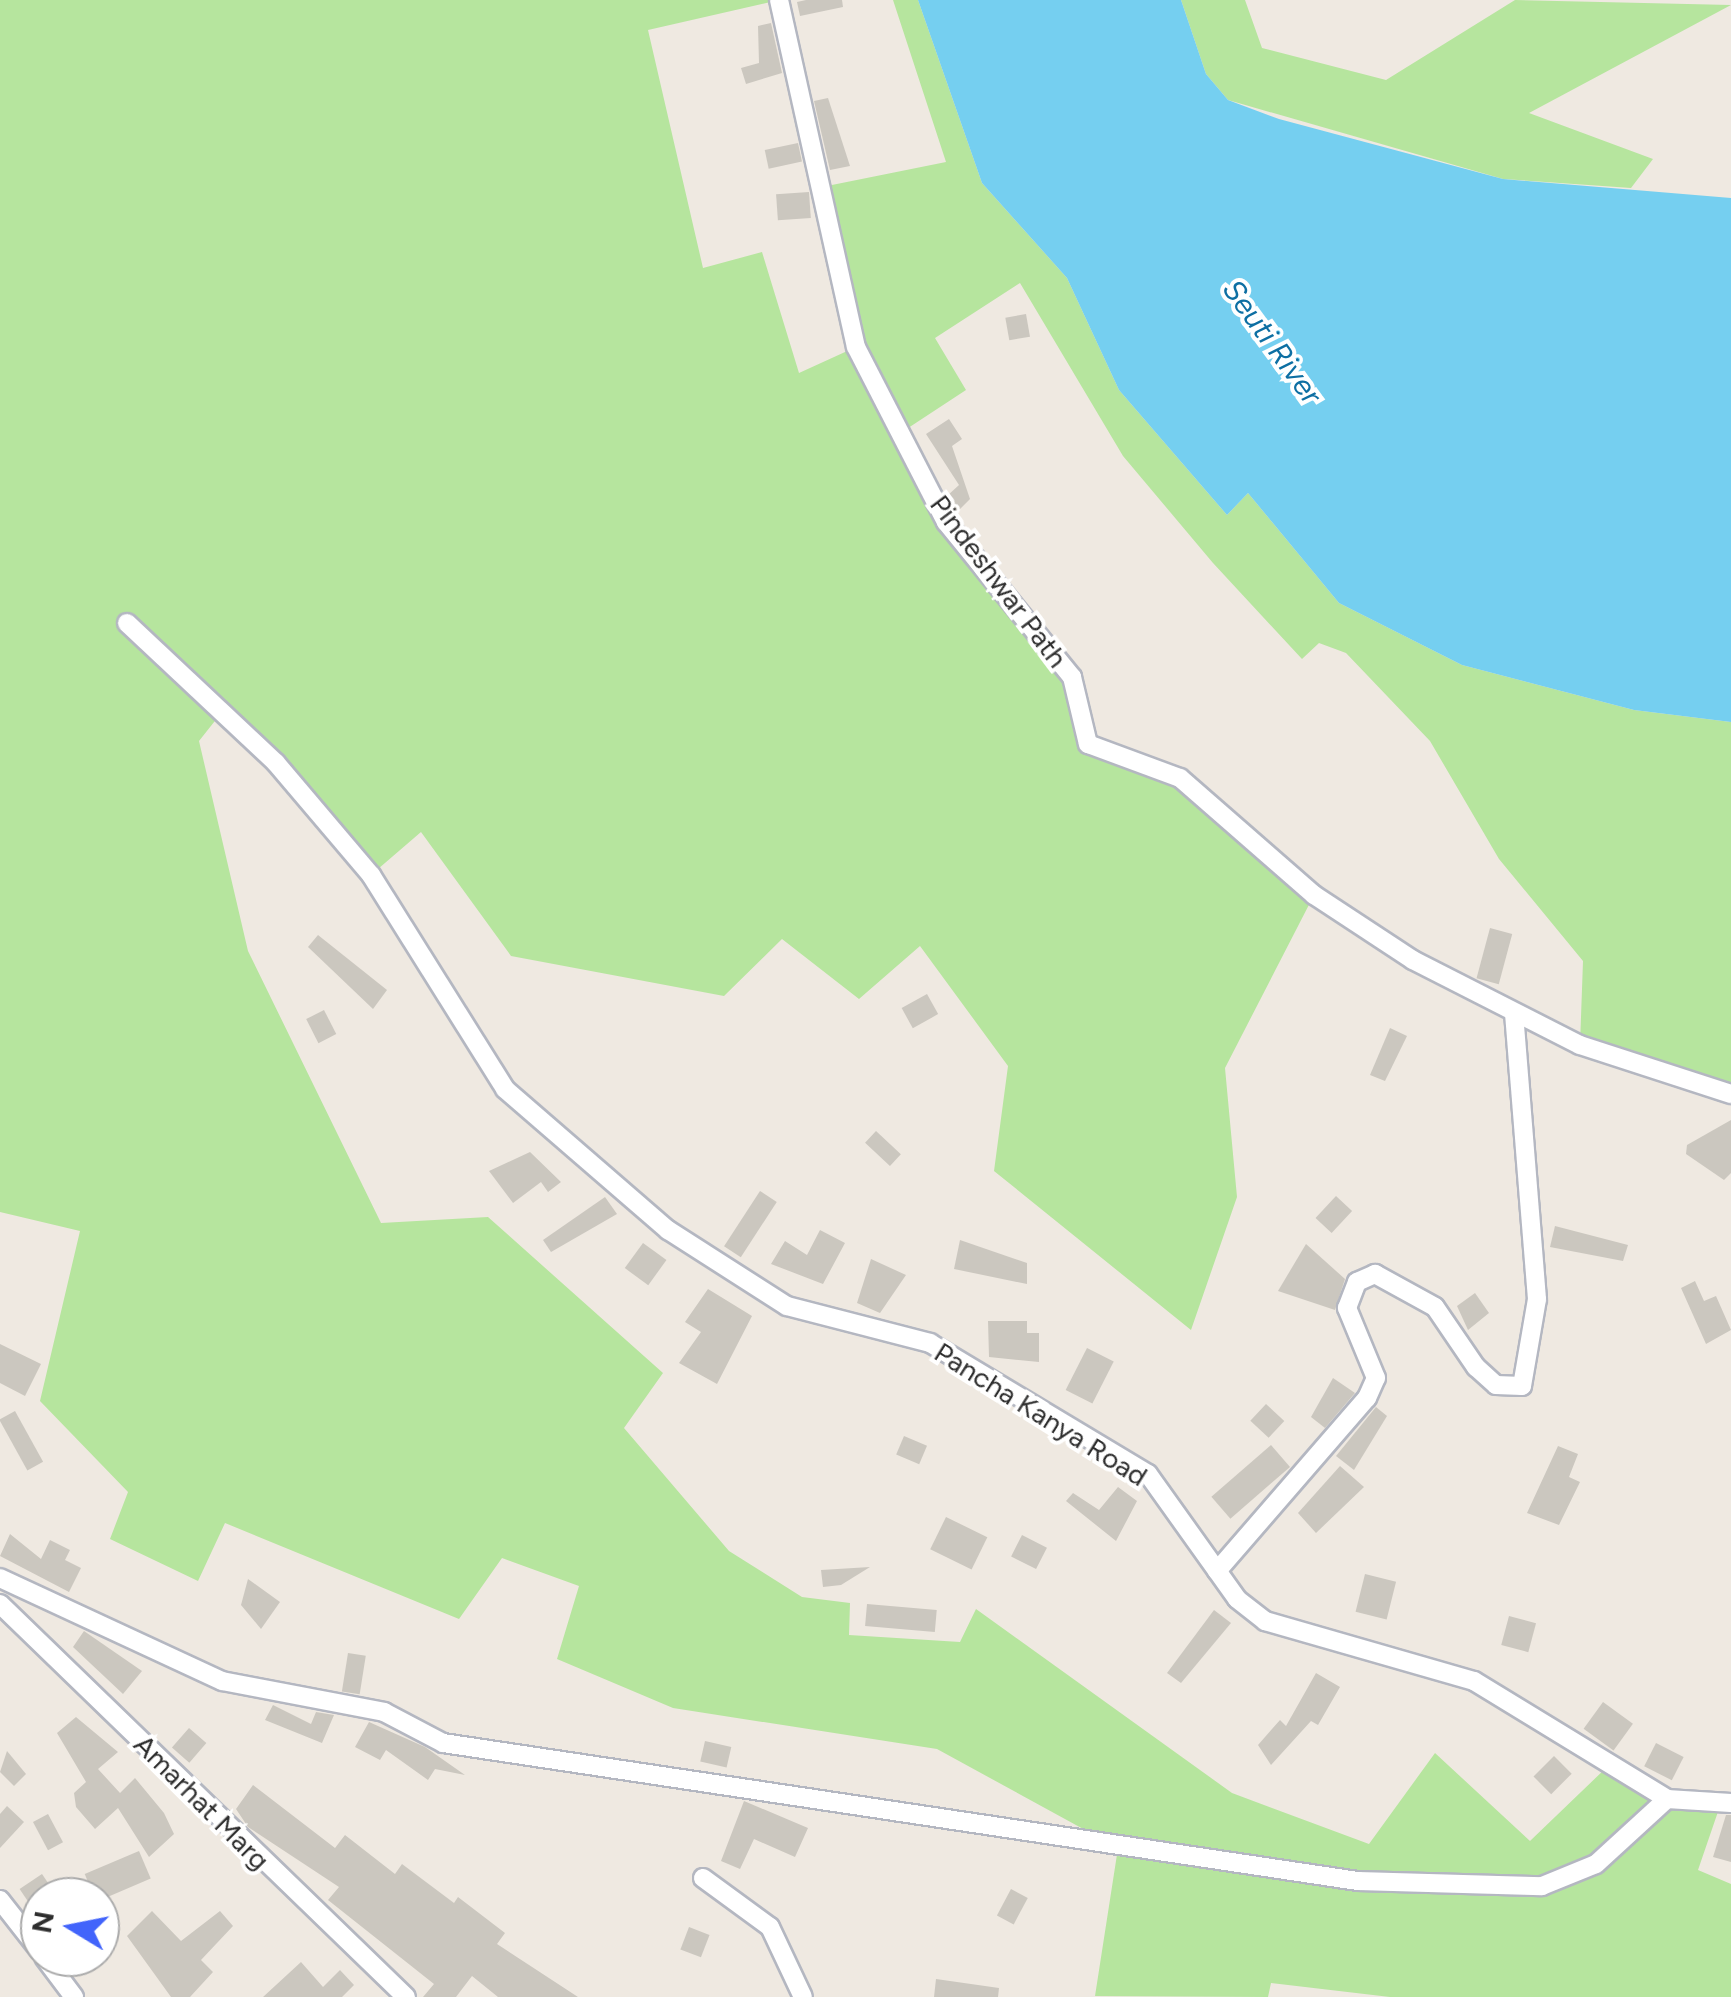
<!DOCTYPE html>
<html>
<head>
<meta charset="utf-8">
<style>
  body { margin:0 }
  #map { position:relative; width:1731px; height:1997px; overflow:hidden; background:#efe9e1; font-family:Figtree,sans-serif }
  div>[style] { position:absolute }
  .green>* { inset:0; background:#b6e59e }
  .water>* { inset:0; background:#75cff0 }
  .building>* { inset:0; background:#cbc7bf; transform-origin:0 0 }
  .roads { filter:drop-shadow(2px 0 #b4b7c1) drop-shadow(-2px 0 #b4b7c1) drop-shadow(0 2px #b4b7c1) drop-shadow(0 -2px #b4b7c1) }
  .street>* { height:18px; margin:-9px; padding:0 9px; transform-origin:9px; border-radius:9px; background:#fff }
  span { translate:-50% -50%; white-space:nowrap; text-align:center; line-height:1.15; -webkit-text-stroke:8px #fff; paint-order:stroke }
  .street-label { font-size:28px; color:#2e2e2e }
  .water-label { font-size:30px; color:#0d6fa3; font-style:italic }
  .north { position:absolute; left:20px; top:1877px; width:100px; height:100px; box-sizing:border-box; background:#fff; border:2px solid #ababab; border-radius:50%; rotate:280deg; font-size:28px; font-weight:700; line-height:40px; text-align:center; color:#2e2e2e }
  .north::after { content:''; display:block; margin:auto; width:35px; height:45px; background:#4264fb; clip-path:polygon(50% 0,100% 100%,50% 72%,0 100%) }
</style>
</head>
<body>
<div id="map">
  <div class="green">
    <div style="clip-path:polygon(0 0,779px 0,648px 30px,703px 268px,762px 252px,799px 373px,856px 347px,817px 188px,946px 162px,893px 0,918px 0,982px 183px,1067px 278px,1119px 390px,1227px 515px,1248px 493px,1339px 603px,1462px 665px,1634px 710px,1731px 722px,1731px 1094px,1580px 1045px,1583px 961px,1499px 859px,1430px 741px,1346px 653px,1319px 643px,1302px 659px,1213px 563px,1123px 456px,1020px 283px,935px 338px,966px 390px,899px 434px,946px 522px,1072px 677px,1088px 744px,1180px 778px,1314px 895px,1225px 1068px,1237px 1197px,1191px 1330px,994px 1171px,1008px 1066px,920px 946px,859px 999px,782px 939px,724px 996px,511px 956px,421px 832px,371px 875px,222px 712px,199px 741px,248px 951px,381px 1223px,488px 1217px,663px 1373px,624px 1428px,729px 1551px,802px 1597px,850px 1603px,849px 1635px,960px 1642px,976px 1609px,1232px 1793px,1369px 1844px,1435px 1753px,1530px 1841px,1607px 1767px,1636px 1786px,1722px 1800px,1698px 1870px,1731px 1884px,1731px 1997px,1390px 1997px,1271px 1983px,1268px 1997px,1095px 1996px,1118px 1848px,937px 1749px,673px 1708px,557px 1659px,579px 1586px,502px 1558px,459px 1619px,225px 1523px,198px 1581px,110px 1539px,128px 1492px,40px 1401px,80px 1231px,0 1212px)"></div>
    <div style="clip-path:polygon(1181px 0,1245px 0,1262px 48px,1386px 80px,1515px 0,1731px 5px,1529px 113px,1653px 159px,1631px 188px,1503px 179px,1228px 100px,1206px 74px)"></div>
  </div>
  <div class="water">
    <div style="clip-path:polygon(918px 0,1181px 0,1206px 74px,1228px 100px,1279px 119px,1503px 179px,1731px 198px,1731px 722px,1634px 710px,1462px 665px,1339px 603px,1248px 493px,1227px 515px,1119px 390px,1067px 278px,982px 183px)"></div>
  </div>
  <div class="building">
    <div style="clip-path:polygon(806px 0,842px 0,843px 7px,800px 16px,797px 2px)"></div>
    <div style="clip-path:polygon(771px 23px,782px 73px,746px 84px,741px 68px,759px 63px,758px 26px)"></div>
    <div style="clip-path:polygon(828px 98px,850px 166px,830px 170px,814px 101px)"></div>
    <div style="left:798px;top:143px;width:19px;height:34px;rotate:78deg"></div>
    <div style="left:809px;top:192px;width:26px;height:33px;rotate:86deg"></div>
    <div style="left:1026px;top:314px;width:23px;height:21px;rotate:80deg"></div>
    <div style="clip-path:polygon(949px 419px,962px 439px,952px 446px,970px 499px,956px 513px,947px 496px,959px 485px,926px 434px)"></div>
    <div style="left:1490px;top:928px;width:23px;height:52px;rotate:15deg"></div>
    <div style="clip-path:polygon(318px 935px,387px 990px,373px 1009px,308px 947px)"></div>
    <div style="left:927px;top:994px;width:23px;height:29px;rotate:61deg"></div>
    <div style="left:324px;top:1010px;width:27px;height:20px;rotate:63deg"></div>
    <div style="clip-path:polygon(1390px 1028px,1407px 1036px,1385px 1081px,1370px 1075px)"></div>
    <div style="clip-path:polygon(1731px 1120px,1731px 1173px,1724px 1180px,1686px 1154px,1687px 1145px)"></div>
    <div style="left:876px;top:1131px;width:34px;height:16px;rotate:43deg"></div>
    <div style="clip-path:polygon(530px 1152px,561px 1182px,548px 1192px,541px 1182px,513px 1203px,489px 1171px)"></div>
    <div style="left:760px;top:1191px;width:20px;height:66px;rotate:33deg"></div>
    <div style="left:1336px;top:1196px;width:22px;height:30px;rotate:43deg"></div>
    <div style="clip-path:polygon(605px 1197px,617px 1214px,551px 1252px,543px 1240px)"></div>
    <div style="clip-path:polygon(1555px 1226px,1628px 1245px,1623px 1261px,1550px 1247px)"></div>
    <div style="clip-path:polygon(820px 1230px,845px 1243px,823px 1284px,771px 1264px,785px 1241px,807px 1255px)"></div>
    <div style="clip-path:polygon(960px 1240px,1027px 1263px,1027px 1284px,954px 1269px)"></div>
    <div style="left:643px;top:1243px;width:29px;height:31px;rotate:36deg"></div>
    <div style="clip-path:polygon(1306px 1244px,1345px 1279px,1335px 1310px,1278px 1291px)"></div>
    <div style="clip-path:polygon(871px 1259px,906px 1275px,880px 1313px,857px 1303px)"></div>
    <div style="clip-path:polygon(1695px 1281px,1704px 1301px,1716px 1296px,1731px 1330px,1706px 1344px,1681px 1288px)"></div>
    <div style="clip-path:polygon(708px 1289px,752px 1316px,717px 1384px,679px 1363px,701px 1332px,685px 1322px)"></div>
    <div style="clip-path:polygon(1475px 1293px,1489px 1313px,1468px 1330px,1457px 1306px)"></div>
    <div style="clip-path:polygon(988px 1321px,1027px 1321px,1027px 1333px,1039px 1333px,1039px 1362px,989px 1357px)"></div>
    <div style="clip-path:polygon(0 1344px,41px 1364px,25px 1396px,0 1383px)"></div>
    <div style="left:1087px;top:1348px;width:30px;height:47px;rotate:27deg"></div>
    <div style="clip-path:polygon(1333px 1378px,1355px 1393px,1325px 1428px,1311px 1417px)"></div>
    <div style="left:1266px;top:1404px;width:25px;height:23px;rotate:43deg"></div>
    <div style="clip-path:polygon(1376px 1407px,1387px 1416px,1354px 1470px,1336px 1456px)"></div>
    <div style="left:15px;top:1411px;width:58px;height:18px;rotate:61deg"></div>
    <div style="left:904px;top:1436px;width:25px;height:20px;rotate:23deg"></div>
    <div style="left:1271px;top:1445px;width:29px;height:79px;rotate:49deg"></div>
    <div style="clip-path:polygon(1558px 1446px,1578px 1454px,1569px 1477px,1580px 1482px,1559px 1525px,1527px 1513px)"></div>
    <div style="clip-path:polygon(1340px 1466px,1364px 1487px,1316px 1533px,1298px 1513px)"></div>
    <div style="clip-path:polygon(1118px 1487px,1137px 1501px,1116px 1541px,1066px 1501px,1073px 1493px,1099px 1510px)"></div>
    <div style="left:946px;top:1517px;width:46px;height:36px;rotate:26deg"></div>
    <div style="clip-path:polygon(10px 1534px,41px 1559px,50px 1540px,70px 1550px,65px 1560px,81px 1568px,69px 1592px,0 1556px)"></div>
    <div style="left:1022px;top:1535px;width:28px;height:24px;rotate:27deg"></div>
    <div style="clip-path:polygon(870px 1567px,841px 1585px,823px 1587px,821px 1570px)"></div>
    <div style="left:1365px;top:1574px;width:32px;height:39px;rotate:14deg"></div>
    <div style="clip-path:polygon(248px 1579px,280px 1602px,261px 1629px,241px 1605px)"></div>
    <div style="left:867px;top:1604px;width:70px;height:22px;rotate:5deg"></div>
    <div style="clip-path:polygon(1214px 1610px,1231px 1623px,1181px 1683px,1167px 1673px)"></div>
    <div style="left:1509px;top:1616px;width:28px;height:30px;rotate:15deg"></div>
    <div style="clip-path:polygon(84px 1631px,142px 1671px,123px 1694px,73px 1647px)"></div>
    <div style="left:348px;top:1653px;width:18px;height:39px;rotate:9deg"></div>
    <div style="clip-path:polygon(1316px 1673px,1340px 1687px,1318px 1725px,1311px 1721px,1271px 1765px,1258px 1745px,1280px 1720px,1286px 1726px)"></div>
    <div style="left:1603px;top:1702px;width:37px;height:33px;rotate:36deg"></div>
    <div style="clip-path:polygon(273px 1705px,311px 1724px,316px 1712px,334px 1715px,322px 1743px,265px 1720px)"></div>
    <div style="clip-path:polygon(76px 1717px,118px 1752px,98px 1769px,120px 1793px,135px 1778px,164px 1813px,174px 1834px,149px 1857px,118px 1808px,95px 1829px,76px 1807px,74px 1793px,86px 1782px,57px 1733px)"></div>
    <div style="clip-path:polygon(369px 1722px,425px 1747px,465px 1775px,435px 1769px,428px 1780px,386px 1750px,380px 1760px,355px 1747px)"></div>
    <div style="left:189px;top:1728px;width:23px;height:26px;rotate:41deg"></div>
    <div style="left:705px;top:1741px;width:27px;height:21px;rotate:13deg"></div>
    <div style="left:1656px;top:1743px;width:31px;height:26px;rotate:27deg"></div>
    <div style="clip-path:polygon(7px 1751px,26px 1774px,14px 1786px,0 1772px)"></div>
    <div style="left:1554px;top:1756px;width:25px;height:29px;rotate:45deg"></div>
    <div style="clip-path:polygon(253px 1785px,335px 1848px,345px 1835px,395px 1874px,402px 1864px,454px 1903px,458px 1897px,505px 1933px,497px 1944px,578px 1997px,498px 1997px,472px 1976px,456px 1997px,423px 1997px,434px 1984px,328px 1900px,339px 1887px,248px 1827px,236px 1809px)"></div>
    <div style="clip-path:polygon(744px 1801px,808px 1828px,795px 1857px,754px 1839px,740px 1869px,721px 1861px)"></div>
    <div style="clip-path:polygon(7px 1806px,24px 1822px,0 1848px,0 1814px)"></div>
    <div style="left:48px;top:1814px;width:32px;height:17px;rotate:62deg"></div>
    <div style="clip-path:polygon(1726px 1815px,1731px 1815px,1731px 1862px,1713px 1857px)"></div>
    <div style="left:139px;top:1851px;width:30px;height:59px;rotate:67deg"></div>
    <div style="left:42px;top:1874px;width:22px;height:27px;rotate:56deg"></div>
    <div style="left:1011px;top:1889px;width:19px;height:30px;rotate:28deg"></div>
    <div style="clip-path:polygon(152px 1911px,181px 1941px,220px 1911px,233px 1926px,201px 1960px,213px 1972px,190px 1997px,171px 1997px,127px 1936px)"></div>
    <div style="left:689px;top:1927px;width:22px;height:24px;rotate:21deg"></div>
    <div style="clip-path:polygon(301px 1962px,323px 1987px,340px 1970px,354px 1985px,342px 1997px,263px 1997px)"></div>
    <div style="clip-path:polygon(936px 1979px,999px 1988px,998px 1997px,934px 1997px)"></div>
  </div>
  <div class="roads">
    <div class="street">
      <div style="left:779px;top:0;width:355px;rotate:77.5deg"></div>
      <div style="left:856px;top:347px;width:197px;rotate:62.8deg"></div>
      <div style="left:946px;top:522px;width:200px;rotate:50.9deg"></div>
      <div style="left:1072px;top:677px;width:69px;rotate:76.6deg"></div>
      <div style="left:1088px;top:744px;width:98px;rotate:20.3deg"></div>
      <div style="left:1180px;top:778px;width:178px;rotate:41.1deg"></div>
      <div style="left:1314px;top:895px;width:118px;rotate:33.3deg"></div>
      <div style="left:1413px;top:960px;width:187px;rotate:27deg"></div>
      <div style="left:1580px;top:1045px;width:159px;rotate:18deg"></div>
      <div style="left:127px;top:623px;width:204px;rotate:43.2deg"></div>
      <div style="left:276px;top:763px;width:147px;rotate:49.7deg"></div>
      <div style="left:371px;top:875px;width:252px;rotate:57.9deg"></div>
      <div style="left:505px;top:1089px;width:216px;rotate:40.9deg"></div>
      <div style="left:668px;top:1230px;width:141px;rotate:32.6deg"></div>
      <div style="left:787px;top:1306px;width:148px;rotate:14.5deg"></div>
      <div style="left:930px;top:1343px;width:254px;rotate:31deg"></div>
      <div style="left:1148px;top:1474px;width:153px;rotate:54.5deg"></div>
      <div style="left:1237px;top:1599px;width:36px;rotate:38deg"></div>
      <div style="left:1265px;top:1621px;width:217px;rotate:16deg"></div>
      <div style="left:1474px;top:1681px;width:226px;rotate:31.4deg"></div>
      <div style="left:1667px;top:1799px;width:64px;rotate:3.6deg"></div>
      <div style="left:1217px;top:1571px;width:229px;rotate:-49.1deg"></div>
      <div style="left:1367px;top:1398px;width:22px;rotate:-66deg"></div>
      <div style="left:1376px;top:1378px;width:76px;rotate:-112.5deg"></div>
      <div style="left:1347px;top:1308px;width:28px;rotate:-69deg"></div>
      <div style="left:1357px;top:1282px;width:20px;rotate:-24deg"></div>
      <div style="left:1375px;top:1274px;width:68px;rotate:28.8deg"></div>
      <div style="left:1435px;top:1307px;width:73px;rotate:55.7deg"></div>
      <div style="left:1476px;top:1367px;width:27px;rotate:42deg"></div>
      <div style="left:1496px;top:1385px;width:26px;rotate:2deg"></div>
      <div style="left:1522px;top:1386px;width:88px;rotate:-80.2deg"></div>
      <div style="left:1537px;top:1299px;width:286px;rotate:-94.6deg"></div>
      <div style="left:0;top:1578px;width:245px;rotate:24.9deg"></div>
      <div style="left:222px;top:1681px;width:165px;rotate:10.8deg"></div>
      <div style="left:384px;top:1712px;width:67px;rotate:27.7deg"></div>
      <div style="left:443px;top:1743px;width:925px;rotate:8.58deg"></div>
      <div style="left:1358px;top:1881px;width:184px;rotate:1.6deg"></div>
      <div style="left:1542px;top:1886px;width:58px;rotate:-22.2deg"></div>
      <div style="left:1596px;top:1864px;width:96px;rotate:-42.5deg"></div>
      <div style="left:0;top:1604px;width:565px;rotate:44.07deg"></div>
      <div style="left:703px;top:1878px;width:83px;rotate:36.2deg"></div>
      <div style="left:770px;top:1927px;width:77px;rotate:64.8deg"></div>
      <div style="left:0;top:1900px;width:65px;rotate:51.9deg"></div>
      <div style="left:44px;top:1957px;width:50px;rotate:53.1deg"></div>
    </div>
  </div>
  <div class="street-label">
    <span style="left:999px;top:581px;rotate:53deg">Pindeshwar Path</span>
    <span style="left:1041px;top:1414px;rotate:32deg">Pancha Kanya Road</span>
    <span style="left:202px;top:1802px;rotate:45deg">Amarhat Marg</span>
  </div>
  <div class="water-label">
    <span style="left:1272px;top:342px;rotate:54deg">Seuti River</span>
  </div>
  <div class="north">N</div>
</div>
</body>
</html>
